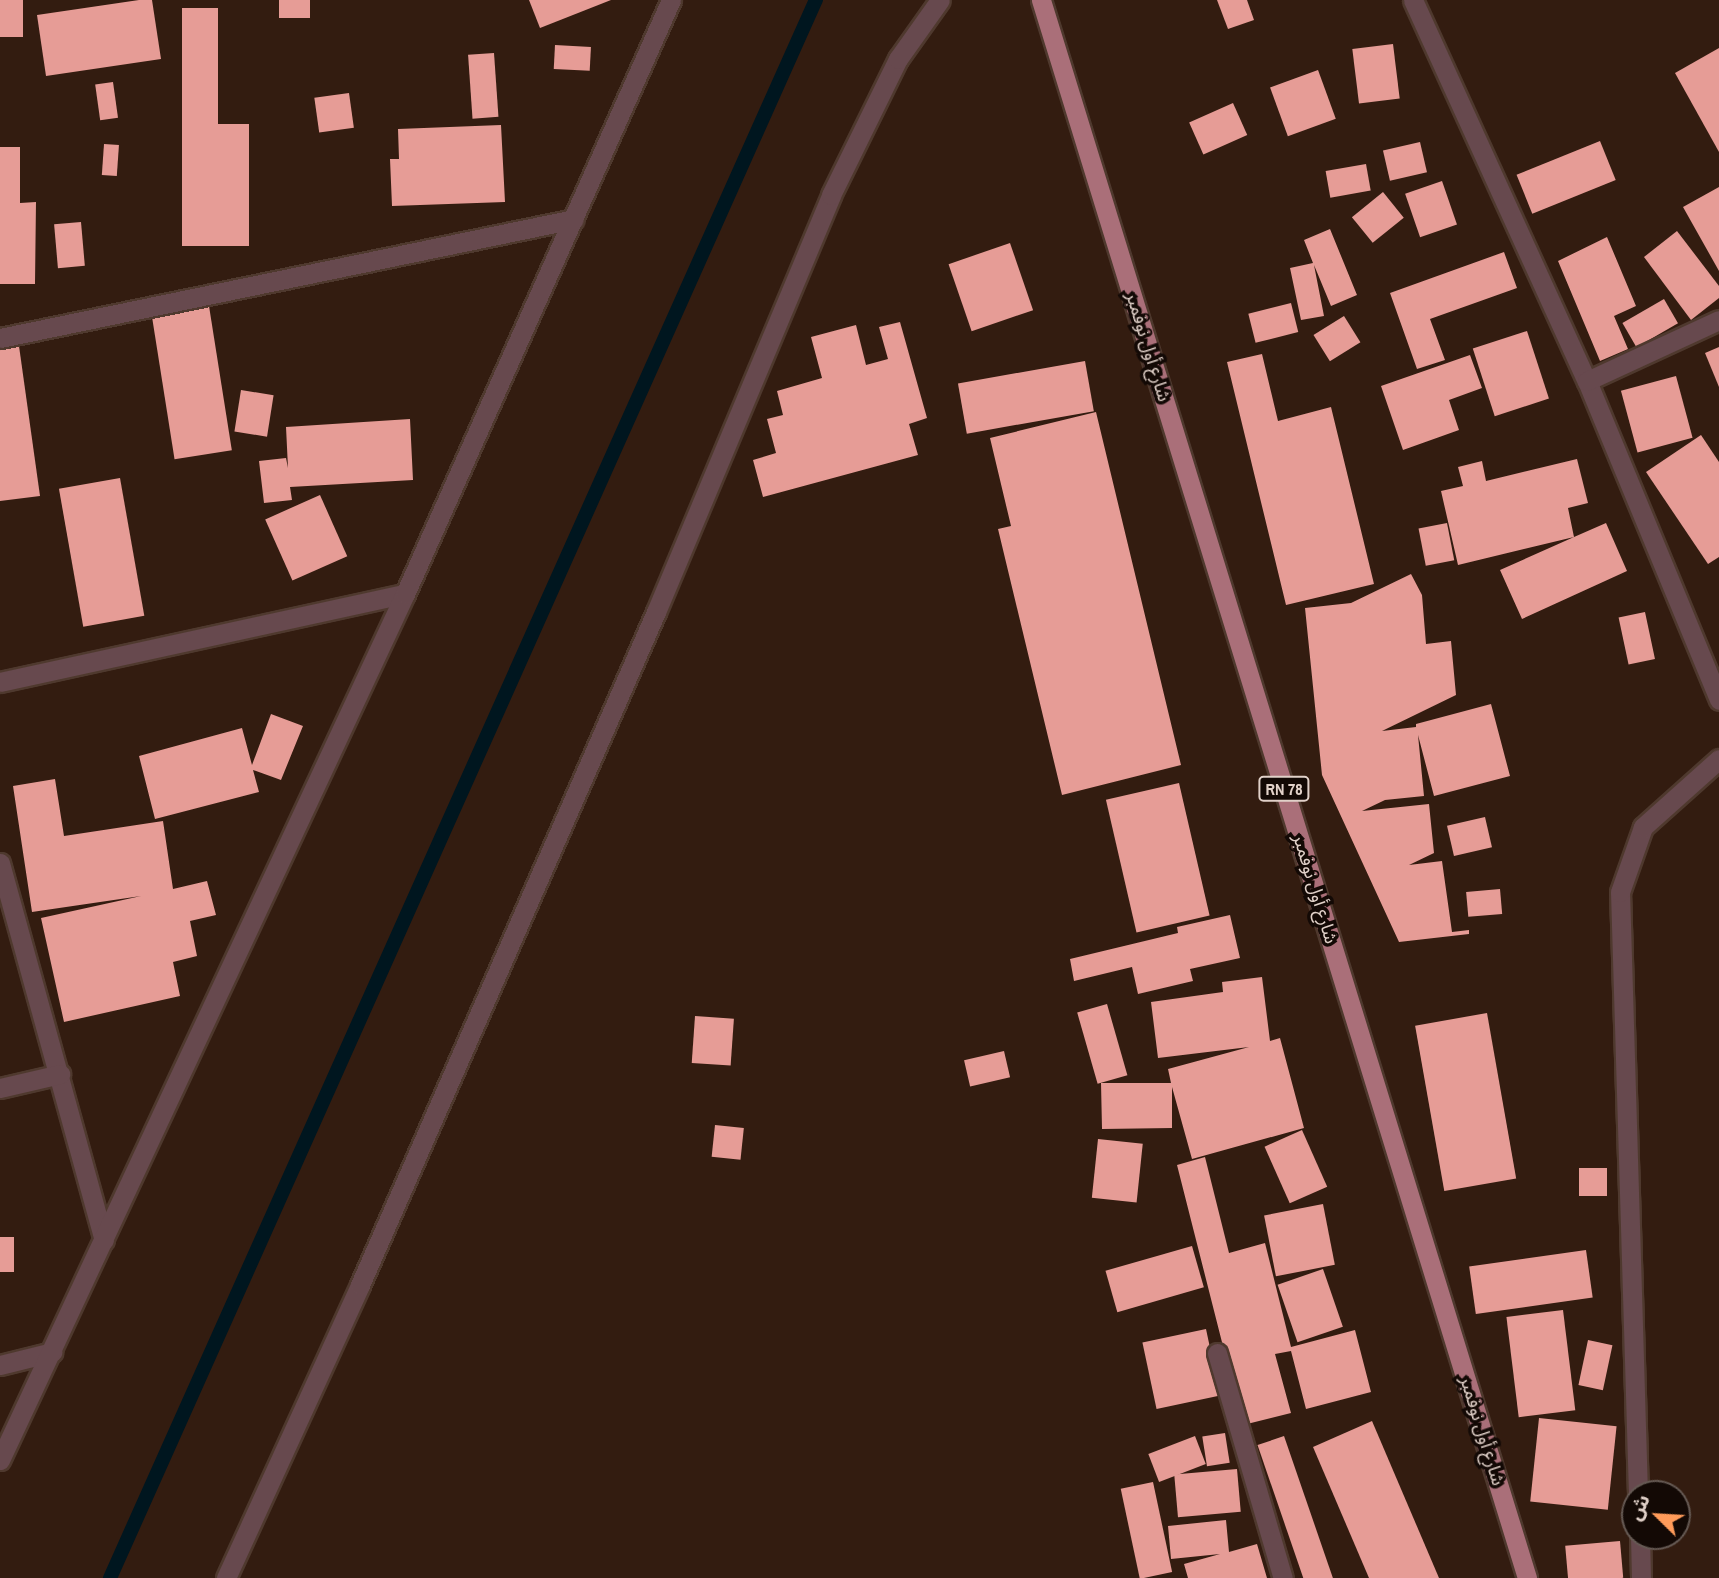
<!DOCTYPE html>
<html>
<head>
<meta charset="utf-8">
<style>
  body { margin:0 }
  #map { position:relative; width:1719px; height:1578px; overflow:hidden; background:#331c10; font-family:"Archivo Narrow","Noto Sans Arabic",sans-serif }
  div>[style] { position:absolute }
  .stream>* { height:14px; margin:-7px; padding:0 7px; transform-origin:7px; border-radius:7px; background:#00161f }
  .building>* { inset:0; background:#e69c96; transform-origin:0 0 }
  .roads { filter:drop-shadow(2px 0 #4f392e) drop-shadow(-2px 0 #4f392e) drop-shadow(0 2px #4f392e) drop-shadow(0 -2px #4f392e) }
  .minor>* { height:19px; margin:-9.5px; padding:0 9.5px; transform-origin:9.5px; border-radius:9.5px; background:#67494e }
  .tertiary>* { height:19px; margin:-9.5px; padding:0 9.5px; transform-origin:9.5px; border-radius:9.5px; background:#67494e }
  .primary>* { height:19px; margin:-9.5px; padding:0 9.5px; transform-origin:9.5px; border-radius:9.5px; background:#aa6f79 }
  span { translate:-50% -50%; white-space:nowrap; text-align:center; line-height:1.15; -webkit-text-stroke:7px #130905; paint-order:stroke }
  .shield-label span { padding:2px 5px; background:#130905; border:2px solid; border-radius:5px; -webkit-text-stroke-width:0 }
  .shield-label { font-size:16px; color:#e1d1c9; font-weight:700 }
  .street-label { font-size:18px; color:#e1d1c9 }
  .north { position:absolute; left:1621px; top:1480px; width:70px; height:70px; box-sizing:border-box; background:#130905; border:2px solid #655953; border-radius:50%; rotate:294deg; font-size:19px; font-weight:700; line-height:28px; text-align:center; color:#e1d1c9 }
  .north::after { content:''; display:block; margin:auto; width:24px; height:32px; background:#ff9b5a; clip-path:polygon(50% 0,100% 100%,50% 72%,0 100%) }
</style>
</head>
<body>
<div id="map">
  <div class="stream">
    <div style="left:110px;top:1578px;width:1729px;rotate:-65.9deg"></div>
  </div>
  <div class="building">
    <div style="left:0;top:0;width:23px;height:37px"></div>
    <div style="clip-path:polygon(139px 0,152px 0,161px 59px,46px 76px,37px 15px)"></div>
    <div style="left:279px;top:0;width:31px;height:18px"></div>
    <div style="clip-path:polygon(529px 0,611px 0,540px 28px)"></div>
    <div style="clip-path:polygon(1217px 0,1247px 0,1254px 20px,1228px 29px)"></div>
    <div style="clip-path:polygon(182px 8px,218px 8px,218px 124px,249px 124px,249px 246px,182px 246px)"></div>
    <div style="left:1393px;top:44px;width:55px;height:41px;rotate:83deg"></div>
    <div style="left:555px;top:45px;width:36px;height:24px;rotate:3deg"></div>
    <div style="clip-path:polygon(1719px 48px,1719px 152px,1675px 73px)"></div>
    <div style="left:494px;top:53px;width:64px;height:26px;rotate:86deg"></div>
    <div style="left:1318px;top:70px;width:52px;height:51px;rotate:70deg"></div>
    <div style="left:113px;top:82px;width:36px;height:18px;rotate:82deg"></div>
    <div style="left:349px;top:93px;width:35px;height:35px;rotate:82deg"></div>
    <div style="left:1233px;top:103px;width:35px;height:48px;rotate:66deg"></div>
    <div style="clip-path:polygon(501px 125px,505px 202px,392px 206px,390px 159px,399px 159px,398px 129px)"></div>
    <div style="left:1600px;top:141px;width:42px;height:90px;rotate:68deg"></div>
    <div style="left:1420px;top:142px;width:31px;height:38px;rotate:77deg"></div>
    <div style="left:104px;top:144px;width:15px;height:31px;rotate:4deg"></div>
    <div style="clip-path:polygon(0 147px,20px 147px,20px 203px,36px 202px,35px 284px,0 284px)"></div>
    <div style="left:1366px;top:164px;width:27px;height:41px;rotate:80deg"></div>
    <div style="left:1442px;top:181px;width:46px;height:39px;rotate:71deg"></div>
    <div style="clip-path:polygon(1719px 187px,1719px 271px,1683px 207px)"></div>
    <div style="left:1383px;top:192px;width:33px;height:40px;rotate:51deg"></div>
    <div style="left:81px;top:222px;width:44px;height:27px;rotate:85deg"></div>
    <div style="clip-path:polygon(1330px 229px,1357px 295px,1331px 306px,1314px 265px,1324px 316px,1301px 320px,1290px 268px,1313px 263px,1304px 240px)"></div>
    <div style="clip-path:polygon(1677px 231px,1719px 286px,1719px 298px,1691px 320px,1644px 257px)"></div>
    <div style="clip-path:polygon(1607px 237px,1636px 306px,1614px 316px,1628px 349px,1600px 361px,1558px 261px)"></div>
    <div style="left:1010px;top:243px;width:71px;height:65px;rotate:71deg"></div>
    <div style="clip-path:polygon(1504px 252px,1517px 288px,1430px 319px,1445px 360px,1417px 369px,1390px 293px)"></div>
    <div style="left:1664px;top:299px;width:28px;height:48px;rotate:60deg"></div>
    <div style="left:1291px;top:303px;width:30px;height:44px;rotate:76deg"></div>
    <div style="left:209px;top:306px;width:146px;height:58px;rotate:81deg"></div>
    <div style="left:1344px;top:316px;width:31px;height:36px;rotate:58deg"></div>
    <div style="clip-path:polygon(900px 322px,927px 418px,909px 424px,918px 455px,763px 497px,753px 460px,776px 453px,767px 419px,783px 415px,777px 391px,822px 378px,811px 337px,856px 325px,866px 365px,888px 359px,879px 327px)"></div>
    <div style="left:1527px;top:331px;width:71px;height:57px;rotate:72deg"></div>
    <div style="clip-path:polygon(19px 346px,40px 496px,0 501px,0 349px)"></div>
    <div style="clip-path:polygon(1719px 347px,1719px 387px,1705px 353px)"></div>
    <div style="clip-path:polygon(1262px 354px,1278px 421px,1331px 407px,1374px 584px,1286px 605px,1227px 362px)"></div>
    <div style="clip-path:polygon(1470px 355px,1482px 388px,1449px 400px,1459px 430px,1403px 450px,1381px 386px)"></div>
    <div style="left:1085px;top:361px;width:51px;height:129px;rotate:80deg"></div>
    <div style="left:1676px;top:376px;width:64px;height:57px;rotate:75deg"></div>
    <div style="left:241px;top:390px;width:33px;height:42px;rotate:9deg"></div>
    <div style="clip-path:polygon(1096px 412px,1181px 765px,1062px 795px,998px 529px,1011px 526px,990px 438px)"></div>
    <div style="clip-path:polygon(410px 419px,413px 480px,290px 487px,292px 500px,264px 503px,259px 461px,286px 458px,288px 468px,286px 427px)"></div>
    <div style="clip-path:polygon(1701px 435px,1719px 462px,1719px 557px,1708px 564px,1646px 472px)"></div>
    <div style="clip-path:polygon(1577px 459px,1588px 503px,1568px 508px,1574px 537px,1606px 523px,1627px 571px,1522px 619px,1500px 570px,1574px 537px,1458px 565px,1441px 491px,1463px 486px,1458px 467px,1482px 461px,1486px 481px)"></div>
    <div style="left:120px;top:478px;width:140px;height:62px;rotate:80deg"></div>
    <div style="left:320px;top:495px;width:67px;height:60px;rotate:66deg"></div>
    <div style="left:1447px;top:523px;width:38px;height:29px;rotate:79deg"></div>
    <div style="clip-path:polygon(1411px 574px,1422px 595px,1426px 644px,1451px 641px,1456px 695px,1382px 731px,1416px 727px,1416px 724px,1491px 704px,1510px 776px,1434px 796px,1418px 735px,1424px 796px,1385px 800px,1362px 811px,1429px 804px,1434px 853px,1409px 865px,1442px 861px,1452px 932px,1469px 930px,1469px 934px,1399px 942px,1322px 775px,1305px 608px,1351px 603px)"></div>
    <div style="left:1645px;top:612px;width:48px;height:27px;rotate:78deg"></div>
    <div style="clip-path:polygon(271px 714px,303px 726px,281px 780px,253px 770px,259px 792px,155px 819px,139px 756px,242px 728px,252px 765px)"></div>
    <div style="clip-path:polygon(55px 779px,64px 836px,163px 821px,173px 889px,207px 881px,216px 915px,190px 921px,197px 956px,173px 962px,180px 996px,64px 1022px,41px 918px,141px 896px,32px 912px,13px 786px)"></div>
    <div style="left:1179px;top:783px;width:136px;height:75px;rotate:77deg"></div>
    <div style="left:1485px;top:817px;width:31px;height:39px;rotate:77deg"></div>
    <div style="left:1500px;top:889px;width:25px;height:34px;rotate:85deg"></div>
    <div style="clip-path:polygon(1230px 915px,1240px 958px,1190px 969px,1193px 981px,1138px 994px,1132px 967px,1074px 981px,1070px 959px,1178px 933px,1177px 927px)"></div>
    <div style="clip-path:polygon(1262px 977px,1270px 1041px,1280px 1038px,1304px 1128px,1192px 1159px,1172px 1087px,1172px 1128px,1102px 1129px,1101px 1083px,1171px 1083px,1168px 1069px,1249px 1047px,1158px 1058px,1151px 1002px,1223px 992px,1222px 982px)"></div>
    <div style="left:1107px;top:1004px;width:74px;height:31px;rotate:74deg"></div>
    <div style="left:1487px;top:1013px;width:168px;height:73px;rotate:80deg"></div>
    <div style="left:695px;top:1016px;width:39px;height:47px;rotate:4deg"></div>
    <div style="left:1004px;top:1051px;width:27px;height:41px;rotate:77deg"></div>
    <div style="left:715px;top:1125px;width:29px;height:32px;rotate:6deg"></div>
    <div style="left:1302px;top:1130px;width:62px;height:41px;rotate:66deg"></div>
    <div style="left:1098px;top:1139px;width:45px;height:59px;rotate:6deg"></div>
    <div style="clip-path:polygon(1205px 1157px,1229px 1253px,1265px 1243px,1291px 1347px,1355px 1330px,1371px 1392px,1306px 1409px,1291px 1351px,1275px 1354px,1291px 1413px,1243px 1425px,1177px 1165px)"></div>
    <div style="left:1579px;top:1168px;width:28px;height:28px"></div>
    <div style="left:1323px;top:1204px;width:62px;height:60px;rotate:79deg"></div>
    <div style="left:0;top:1237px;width:14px;height:35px"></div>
    <div style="left:1192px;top:1246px;width:43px;height:90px;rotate:74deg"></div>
    <div style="left:1586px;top:1250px;width:48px;height:118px;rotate:82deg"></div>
    <div style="left:1323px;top:1269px;width:61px;height:48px;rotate:71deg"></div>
    <div style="left:1563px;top:1310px;width:101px;height:57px;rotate:83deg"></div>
    <div style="left:1206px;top:1329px;width:68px;height:65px;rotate:78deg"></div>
    <div style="left:1588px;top:1340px;width:25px;height:46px;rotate:12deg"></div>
    <div style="left:1539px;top:1418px;width:78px;height:84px;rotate:6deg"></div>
    <div style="clip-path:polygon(1372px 1421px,1439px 1578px,1369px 1578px,1313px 1447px)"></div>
    <div style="left:1225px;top:1433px;width:30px;height:23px;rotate:81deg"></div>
    <div style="left:1195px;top:1436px;width:30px;height:50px;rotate:69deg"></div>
    <div style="left:1284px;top:1436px;width:151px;height:28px;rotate:71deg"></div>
    <div style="left:1237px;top:1469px;width:43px;height:63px;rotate:85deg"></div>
    <div style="left:1153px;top:1482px;width:92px;height:33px;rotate:78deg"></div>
    <div style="clip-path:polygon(1226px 1520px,1229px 1552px,1257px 1544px,1267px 1578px,1188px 1578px,1184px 1564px,1220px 1554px,1171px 1559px,1168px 1526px)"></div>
    <div style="left:1620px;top:1541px;width:37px;height:55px;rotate:85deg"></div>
  </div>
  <div class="roads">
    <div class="minor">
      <div style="left:1413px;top:0;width:419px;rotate:65.5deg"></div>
      <div style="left:1587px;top:381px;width:345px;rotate:67.5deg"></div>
      <div style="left:0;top:338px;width:586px;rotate:-11.71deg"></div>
      <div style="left:1587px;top:381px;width:145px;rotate:-24.8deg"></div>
      <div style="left:0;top:682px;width:414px;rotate:-12.3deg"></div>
      <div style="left:0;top:863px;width:391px;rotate:74.6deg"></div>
      <div style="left:0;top:1088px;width:62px;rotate:-13.1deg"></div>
      <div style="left:1217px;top:1353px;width:234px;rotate:73.7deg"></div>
      <div style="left:0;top:1365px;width:54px;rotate:-14deg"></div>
      <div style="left:1638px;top:1494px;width:602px;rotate:-91.71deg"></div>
      <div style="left:1620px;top:892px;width:69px;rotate:-70.5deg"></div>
      <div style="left:1643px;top:827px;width:102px;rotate:-41.8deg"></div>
      <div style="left:1640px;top:1536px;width:42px;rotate:88.6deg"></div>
    </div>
    <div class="tertiary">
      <div style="left:0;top:1460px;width:956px;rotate:-64.94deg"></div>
      <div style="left:405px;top:594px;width:651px;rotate:-65.88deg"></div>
      <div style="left:226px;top:1578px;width:322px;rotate:-65.4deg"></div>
      <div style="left:360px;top:1285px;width:735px;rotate:-66.26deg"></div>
      <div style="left:656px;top:612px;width:452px;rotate:-67.2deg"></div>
      <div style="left:831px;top:195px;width:152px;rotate:-63.8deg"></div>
      <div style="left:898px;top:59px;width:72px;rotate:-54.6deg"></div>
    </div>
    <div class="primary">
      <div style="left:1041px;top:0;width:1651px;rotate:72.88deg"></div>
    </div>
  </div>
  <div class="shield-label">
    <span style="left:1284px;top:789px">RN 78</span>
  </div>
  <div class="street-label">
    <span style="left:1148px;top:347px;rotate:73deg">شارع أول نوفمبر</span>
    <span style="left:1315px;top:889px;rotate:73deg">شارع أول نوفمبر</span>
    <span style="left:1482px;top:1431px;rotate:73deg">شارع أول نوفمبر</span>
  </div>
  <div class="north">ش</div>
</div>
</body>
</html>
